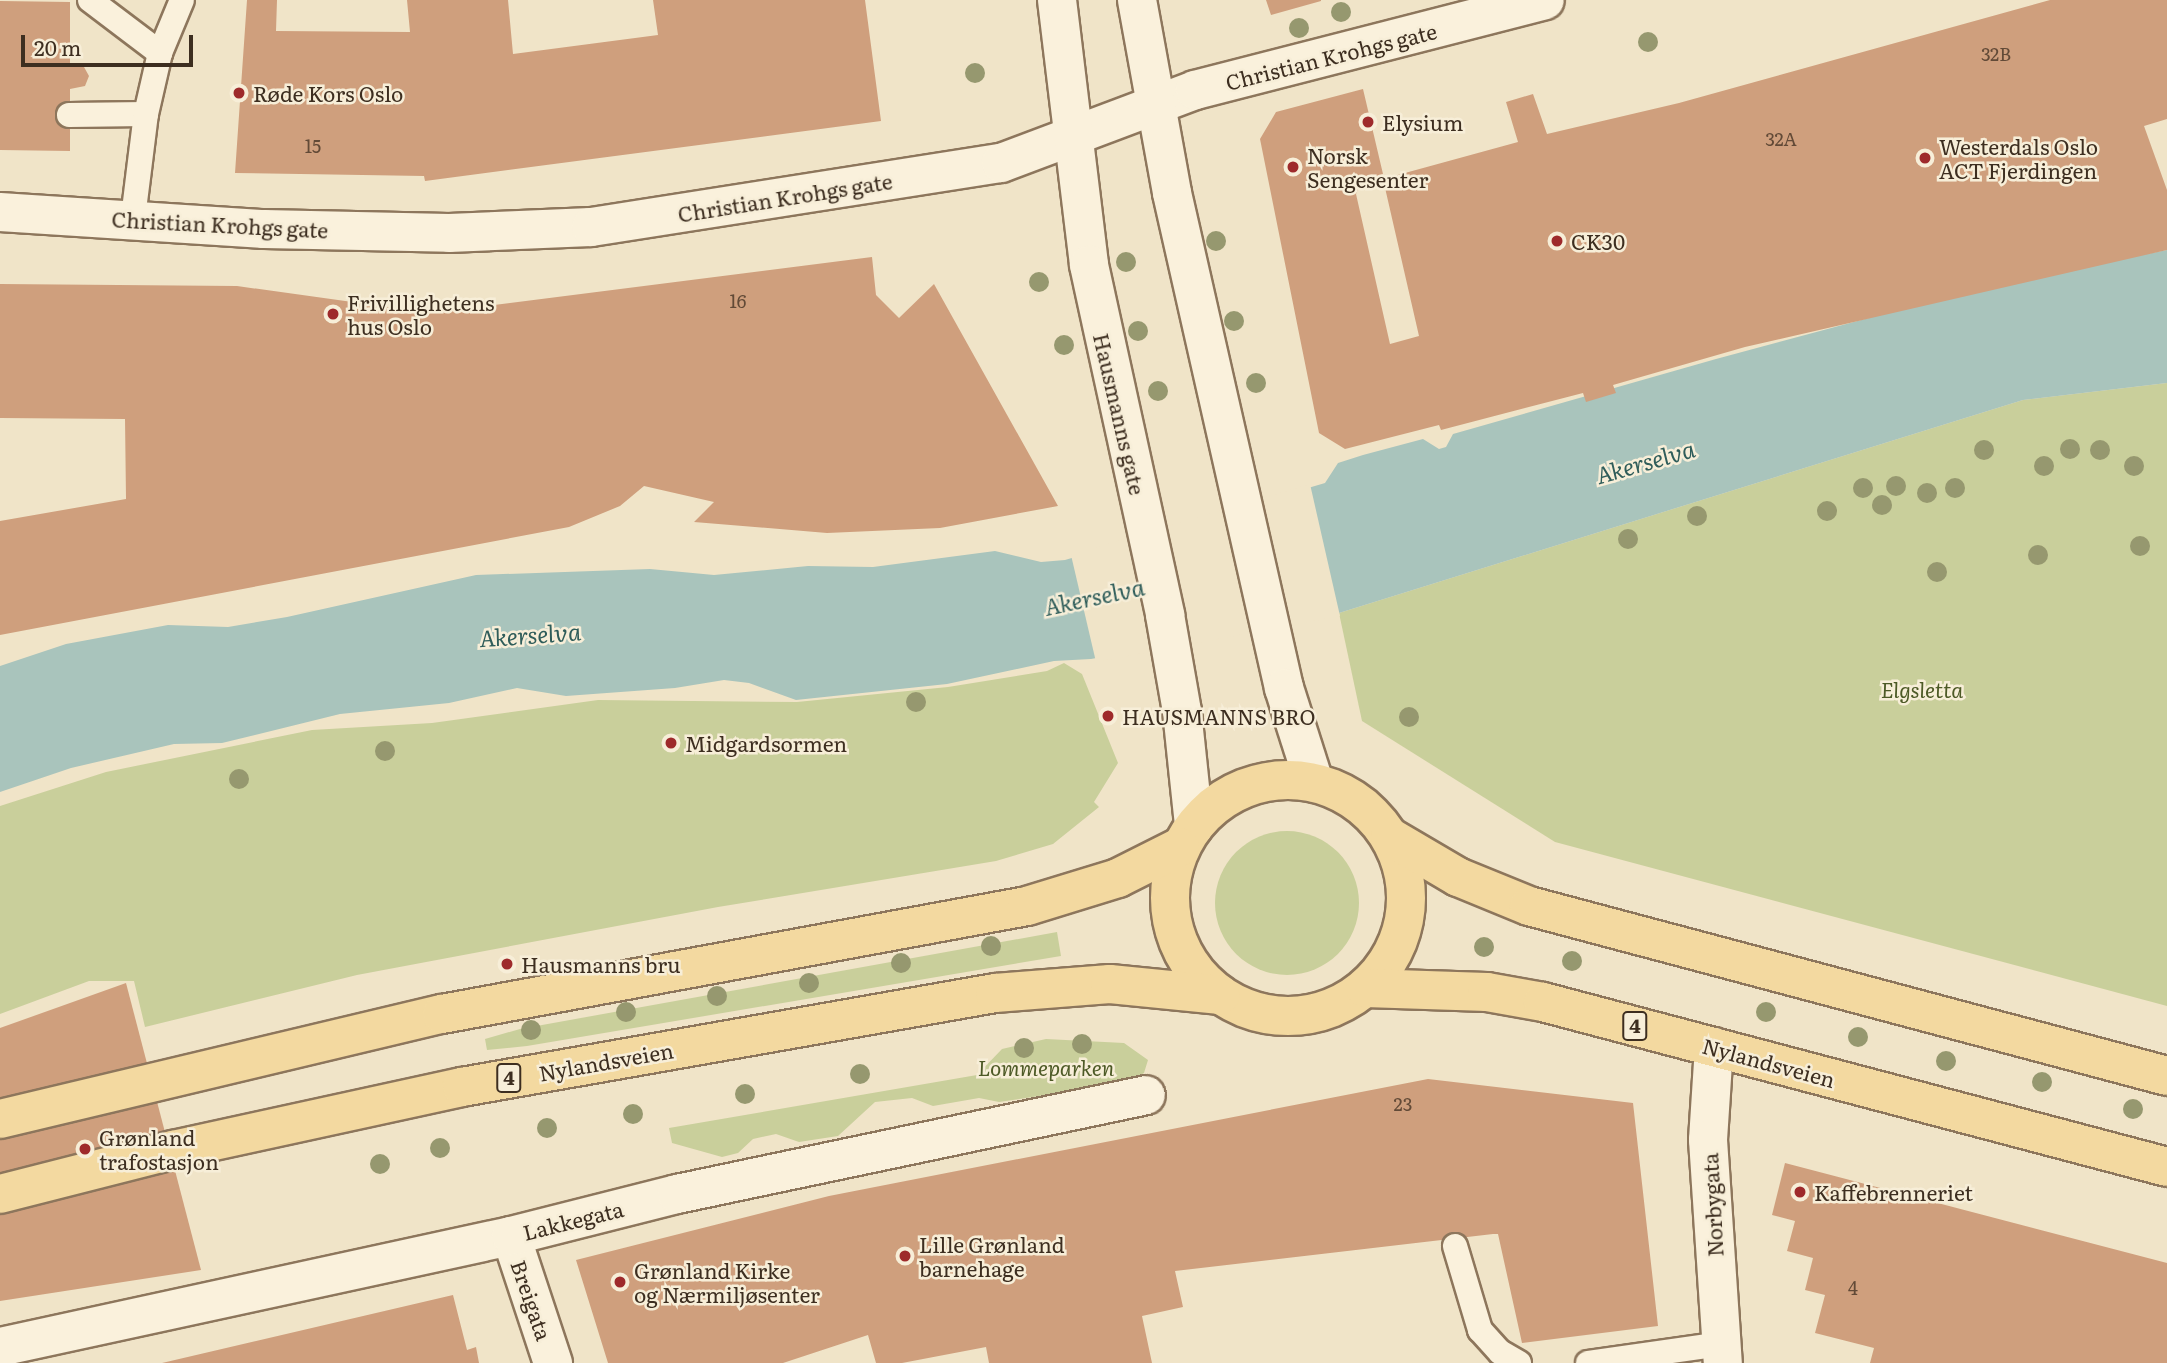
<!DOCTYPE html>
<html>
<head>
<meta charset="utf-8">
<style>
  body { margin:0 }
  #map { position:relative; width:2167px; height:1363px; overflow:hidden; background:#f0e4c8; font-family:Literata,serif }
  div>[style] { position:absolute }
  .green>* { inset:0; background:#c9cf9b }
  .round { border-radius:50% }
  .water>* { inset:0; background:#a9c4bc }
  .pier>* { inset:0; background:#f0e4c8 }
  .building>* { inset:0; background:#cf9f7d }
  .roads { filter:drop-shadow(2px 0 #8d765c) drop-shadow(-2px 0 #8d765c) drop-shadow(0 2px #8d765c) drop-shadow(0 -2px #8d765c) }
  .service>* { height:24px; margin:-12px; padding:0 12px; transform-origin:12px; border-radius:12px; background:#faf1dc }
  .minor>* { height:38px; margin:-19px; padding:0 19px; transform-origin:19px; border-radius:19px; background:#faf1dc }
  .secondary>* { height:38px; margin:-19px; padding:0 19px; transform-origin:19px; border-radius:19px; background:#faf1dc }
  .primary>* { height:38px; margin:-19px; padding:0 19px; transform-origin:19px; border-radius:19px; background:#f3d9a0 }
  .primary>.ring { margin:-19px; padding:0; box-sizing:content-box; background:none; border:38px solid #f3d9a0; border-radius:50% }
  .trees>* { width:20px; height:20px; margin:-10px; border-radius:50%; background:#96986f }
  .dots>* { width:19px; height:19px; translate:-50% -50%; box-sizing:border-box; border:4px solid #f7eed8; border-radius:50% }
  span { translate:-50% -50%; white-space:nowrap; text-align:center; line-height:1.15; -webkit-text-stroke:5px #f7eed8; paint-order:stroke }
  .number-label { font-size:18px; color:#624a37 }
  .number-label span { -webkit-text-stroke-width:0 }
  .shield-label span { padding:2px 5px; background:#f7eed8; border:2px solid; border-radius:5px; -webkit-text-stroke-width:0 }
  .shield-label { font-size:19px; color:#3d2e20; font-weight:700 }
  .street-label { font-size:21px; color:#3d2e20 }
  .poi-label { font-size:21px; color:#3d2e20 }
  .left { translate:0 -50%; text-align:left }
  .park-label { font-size:21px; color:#4d5a26; font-style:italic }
  .water-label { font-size:23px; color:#2f5d5a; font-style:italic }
  .scale { position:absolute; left:21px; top:35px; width:172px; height:32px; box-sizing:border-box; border:4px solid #3d2e20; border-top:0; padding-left:9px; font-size:21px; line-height:24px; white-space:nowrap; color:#3d2e20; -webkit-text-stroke:5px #f7eed8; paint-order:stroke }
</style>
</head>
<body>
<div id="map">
  <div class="green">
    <div style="clip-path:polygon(2167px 383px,2167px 1006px,1555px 842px,1362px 721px,1339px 613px,2023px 400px)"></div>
    <div style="clip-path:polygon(1064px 663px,1082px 674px,1118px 763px,1094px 802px,1099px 807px,1053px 844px,996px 861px,718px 907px,357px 975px,145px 1027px,134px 981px,89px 981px,0 1014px,0 806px,106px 772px,312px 730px,432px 723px,598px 700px,797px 702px,948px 687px,1047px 671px)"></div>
    <div class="round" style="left:1215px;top:831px;width:144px;height:144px"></div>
    <div style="clip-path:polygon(1057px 932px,1061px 956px,527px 1046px,487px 1050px,485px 1039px,520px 1029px)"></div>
    <div style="clip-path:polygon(1046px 1039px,1124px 1043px,1148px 1060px,1144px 1073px,1126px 1083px,999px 1102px,979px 1098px,933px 1106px,912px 1098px,875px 1102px,838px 1136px,799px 1142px,776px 1134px,753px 1139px,738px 1153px,722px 1157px,672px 1143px,669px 1128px,977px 1075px,1002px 1049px)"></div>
  </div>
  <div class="water">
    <div style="clip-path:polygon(2167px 250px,2167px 383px,2023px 400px,1339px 613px,1091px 659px,1054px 661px,947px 684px,796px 700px,749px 683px,724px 680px,675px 688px,566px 696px,517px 688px,449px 703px,340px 714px,222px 743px,174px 744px,71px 768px,0 792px,0 666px,66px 644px,168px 625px,228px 627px,287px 617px,476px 575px,650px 569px,714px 575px,808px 566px,873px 567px,995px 551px,1041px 562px,1065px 560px,1325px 483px,1338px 463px,1363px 455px,1423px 439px,1439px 449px,1446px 447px,1453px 434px,1716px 359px,2003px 282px)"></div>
  </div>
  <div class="pier">
    <div style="clip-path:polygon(1310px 484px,1340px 616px,1096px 662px,1071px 555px)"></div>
  </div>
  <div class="building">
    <div style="clip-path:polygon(247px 0,277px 0,276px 31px,410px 32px,407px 0,508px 0,513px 54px,658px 35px,653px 0,865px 0,881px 121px,425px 181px,424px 176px,235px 173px)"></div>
    <div style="clip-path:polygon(1266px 0,1321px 0,1321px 1px,1271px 15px)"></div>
    <div style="clip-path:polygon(2050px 0,2167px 0,2167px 119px,2144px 126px,2167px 190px,2167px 250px,1745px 347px,1613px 385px,1616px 393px,1586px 402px,1583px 393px,1441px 430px,1439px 425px,1345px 449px,1319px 433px,1260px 139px,1276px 112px,1363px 89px,1383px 174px,1361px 182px,1356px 194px,1390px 344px,1419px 336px,1383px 179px,1518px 142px,1506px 102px,1533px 94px,1547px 134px,1679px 103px)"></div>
    <div style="clip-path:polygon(0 1px,70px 2px,70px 65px,84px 67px,89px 76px,85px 86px,70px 89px,70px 151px,0 150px)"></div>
    <div style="clip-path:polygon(872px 257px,876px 295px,899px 318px,934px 284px,1058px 506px,940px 528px,827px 533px,694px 522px,714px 502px,644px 486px,620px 506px,569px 527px,0 635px,0 521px,126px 499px,125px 419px,0 418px,0 284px,237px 286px,431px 313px)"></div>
    <div style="clip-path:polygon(126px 983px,201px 1270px,0 1301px,0 1028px)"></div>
    <div style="clip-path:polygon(1428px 1079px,1633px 1103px,1658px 1326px,1522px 1343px,1498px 1234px,1493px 1234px,1175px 1271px,1183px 1307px,1142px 1316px,1152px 1363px,989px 1363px,986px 1347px,902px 1363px,876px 1363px,868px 1335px,783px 1363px,608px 1363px,576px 1260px,829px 1196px)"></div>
    <div style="clip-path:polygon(1785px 1163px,2167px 1263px,2167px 1363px,1870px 1363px,1874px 1348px,1815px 1333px,1825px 1295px,1805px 1290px,1813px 1258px,1787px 1251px,1795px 1221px,1772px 1215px)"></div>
    <div style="clip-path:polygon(453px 1295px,467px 1350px,476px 1347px,479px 1363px,162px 1363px)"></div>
  </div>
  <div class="roads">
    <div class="service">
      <div style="left:90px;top:0;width:88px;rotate:37.1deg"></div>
      <div style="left:69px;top:115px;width:77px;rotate:-0.7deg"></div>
      <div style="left:133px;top:218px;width:105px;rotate:-82.9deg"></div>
      <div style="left:146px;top:114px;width:63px;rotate:-77.1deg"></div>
      <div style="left:160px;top:53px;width:57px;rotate:-67.5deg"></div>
      <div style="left:1455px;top:1246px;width:88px;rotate:73.4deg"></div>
      <div style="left:1480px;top:1330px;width:30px;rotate:48deg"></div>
      <div style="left:1500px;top:1352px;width:22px;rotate:30deg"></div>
      <div style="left:1588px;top:1363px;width:134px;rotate:-8.1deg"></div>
    </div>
    <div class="minor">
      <div style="left:0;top:212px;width:265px;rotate:3.7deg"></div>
      <div style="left:264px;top:229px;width:185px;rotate:1.2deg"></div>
      <div style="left:449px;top:233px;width:142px;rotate:-2.4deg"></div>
      <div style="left:591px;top:227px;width:415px;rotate:-8.9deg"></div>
      <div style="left:1001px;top:163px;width:207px;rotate:-20.6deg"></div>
      <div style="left:1195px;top:90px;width:361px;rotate:-14.4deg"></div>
      <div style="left:1714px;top:1047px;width:93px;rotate:93.7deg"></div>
      <div style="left:1708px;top:1140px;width:224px;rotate:86.2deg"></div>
      <div style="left:511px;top:1236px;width:134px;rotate:71.7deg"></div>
      <div style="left:0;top:1347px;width:523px;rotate:-12.26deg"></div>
      <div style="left:511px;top:1236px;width:171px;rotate:-14.2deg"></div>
      <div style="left:677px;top:1194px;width:479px;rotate:-11.9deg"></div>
    </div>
    <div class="secondary">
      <div style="left:1057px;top:0;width:267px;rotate:83.1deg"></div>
      <div style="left:1089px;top:265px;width:358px;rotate:77.7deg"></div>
      <div style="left:1165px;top:615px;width:97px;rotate:80deg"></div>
      <div style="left:1182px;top:711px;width:116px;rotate:84deg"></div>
      <div style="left:1137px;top:0;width:196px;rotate:79.7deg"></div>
      <div style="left:1172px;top:193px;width:508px;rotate:77.25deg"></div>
      <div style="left:1284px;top:688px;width:99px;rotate:72.3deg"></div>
    </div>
    <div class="primary">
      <div class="ring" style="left:1170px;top:780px;width:198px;height:198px"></div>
      <div style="left:1390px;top:837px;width:79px;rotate:30.5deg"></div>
      <div style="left:1458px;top:877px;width:77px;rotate:22.2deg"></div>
      <div style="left:1529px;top:906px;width:660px;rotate:14.92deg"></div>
      <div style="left:1365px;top:988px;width:122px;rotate:1.9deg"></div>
      <div style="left:1487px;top:992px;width:57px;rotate:10.1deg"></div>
      <div style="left:1543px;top:1002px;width:645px;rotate:14.81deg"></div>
      <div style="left:0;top:1119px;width:454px;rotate:-13.4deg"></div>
      <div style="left:442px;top:1014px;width:595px;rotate:-10.46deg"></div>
      <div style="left:1027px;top:906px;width:95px;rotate:-17.1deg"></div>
      <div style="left:1118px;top:878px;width:69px;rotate:-26.6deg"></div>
      <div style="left:0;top:1194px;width:179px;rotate:-14.3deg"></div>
      <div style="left:173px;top:1150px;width:296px;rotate:-12.3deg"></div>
      <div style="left:462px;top:1087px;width:541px;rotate:-10deg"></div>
      <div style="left:995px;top:993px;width:115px;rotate:-4.5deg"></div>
      <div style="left:1110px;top:984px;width:111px;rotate:5.7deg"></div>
    </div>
  </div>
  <div class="trees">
    <div style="left:1341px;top:12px"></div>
    <div style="left:1299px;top:28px"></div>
    <div style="left:1648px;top:42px"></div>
    <div style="left:975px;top:73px"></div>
    <div style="left:1216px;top:241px"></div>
    <div style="left:1126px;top:262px"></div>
    <div style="left:1039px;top:282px"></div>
    <div style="left:1234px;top:321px"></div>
    <div style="left:1138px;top:331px"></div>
    <div style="left:1064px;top:345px"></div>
    <div style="left:1256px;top:383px"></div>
    <div style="left:1158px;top:391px"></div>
    <div style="left:2070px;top:449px"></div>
    <div style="left:1984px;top:450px"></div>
    <div style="left:2100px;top:450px"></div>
    <div style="left:2044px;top:466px"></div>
    <div style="left:2134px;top:466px"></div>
    <div style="left:1896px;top:486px"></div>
    <div style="left:1863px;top:488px"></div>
    <div style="left:1955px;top:488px"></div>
    <div style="left:1927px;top:493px"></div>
    <div style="left:1882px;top:505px"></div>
    <div style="left:1827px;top:511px"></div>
    <div style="left:1697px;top:516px"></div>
    <div style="left:1628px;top:539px"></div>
    <div style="left:2140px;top:546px"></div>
    <div style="left:2038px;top:555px"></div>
    <div style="left:1937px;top:572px"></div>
    <div style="left:916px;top:702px"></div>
    <div style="left:1409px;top:717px"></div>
    <div style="left:385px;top:751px"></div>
    <div style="left:239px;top:779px"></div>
    <div style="left:991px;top:946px"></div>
    <div style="left:1484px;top:947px"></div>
    <div style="left:1572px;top:961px"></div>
    <div style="left:901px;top:963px"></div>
    <div style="left:809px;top:983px"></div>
    <div style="left:717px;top:996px"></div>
    <div style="left:626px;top:1012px"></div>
    <div style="left:1766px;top:1012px"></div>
    <div style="left:531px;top:1030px"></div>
    <div style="left:1858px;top:1037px"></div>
    <div style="left:1082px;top:1044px"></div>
    <div style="left:1024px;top:1048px"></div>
    <div style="left:1946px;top:1061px"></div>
    <div style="left:860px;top:1074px"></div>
    <div style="left:2042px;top:1082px"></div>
    <div style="left:745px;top:1094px"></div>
    <div style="left:2133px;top:1109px"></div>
    <div style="left:633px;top:1114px"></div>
    <div style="left:547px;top:1128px"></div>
    <div style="left:440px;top:1148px"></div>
    <div style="left:380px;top:1164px"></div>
  </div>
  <div class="dots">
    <div style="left:239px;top:93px;background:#9e2a2b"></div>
    <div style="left:1368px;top:122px;background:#9e2a2b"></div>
    <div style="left:1925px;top:158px;background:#9e2a2b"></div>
    <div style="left:1293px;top:167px;background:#9e2a2b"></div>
    <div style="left:1557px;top:241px;background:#9e2a2b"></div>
    <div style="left:333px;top:314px;background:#9e2a2b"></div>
    <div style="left:1108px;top:716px;background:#9e2a2b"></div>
    <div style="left:671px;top:743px;background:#9e2a2b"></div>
    <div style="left:507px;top:964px;background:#9e2a2b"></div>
    <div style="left:85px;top:1149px;background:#9e2a2b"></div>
    <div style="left:1800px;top:1192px;background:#9e2a2b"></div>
    <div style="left:905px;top:1256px;background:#9e2a2b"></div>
    <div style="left:620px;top:1282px;background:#9e2a2b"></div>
  </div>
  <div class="number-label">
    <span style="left:1996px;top:54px">32B</span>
    <span style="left:1781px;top:139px">32A</span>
    <span style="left:313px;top:146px">15</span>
    <span style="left:738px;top:301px">16</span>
    <span style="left:1403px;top:1104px">23</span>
    <span style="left:1853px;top:1288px">4</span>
  </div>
  <div class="shield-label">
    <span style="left:1635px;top:1026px">4</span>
    <span style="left:509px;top:1078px">4</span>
  </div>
  <div class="street-label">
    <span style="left:1331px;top:56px;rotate:-14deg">Christian Krohgs gate</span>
    <span style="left:785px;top:197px;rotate:-9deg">Christian Krohgs gate</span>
    <span style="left:220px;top:224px;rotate:3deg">Christian Krohgs gate</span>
    <span style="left:1120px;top:414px;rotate:77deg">Hausmanns gate</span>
    <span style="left:606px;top:1061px;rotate:-10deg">Nylandsveien</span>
    <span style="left:1769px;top:1062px;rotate:15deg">Nylandsveien</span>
    <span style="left:1712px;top:1205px;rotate:-93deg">Norbygata</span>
    <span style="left:573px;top:1220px;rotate:-14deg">Lakkegata</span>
    <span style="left:532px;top:1300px;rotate:71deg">Breigata</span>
  </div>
  <div class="poi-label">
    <span class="left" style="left:253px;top:93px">Røde Kors Oslo</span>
    <span class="left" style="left:1382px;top:122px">Elysium</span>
    <span class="left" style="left:1939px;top:158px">Westerdals Oslo<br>ACT Fjerdingen</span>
    <span class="left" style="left:1307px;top:167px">Norsk<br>Sengesenter</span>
    <span class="left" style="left:1571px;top:241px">CK30</span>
    <span class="left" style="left:347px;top:314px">Frivillighetens<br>hus Oslo</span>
    <span class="left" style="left:1122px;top:716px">HAUSMANNS BRO</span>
    <span class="left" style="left:685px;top:743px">Midgardsormen</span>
    <span class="left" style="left:521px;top:964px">Hausmanns bru</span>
    <span class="left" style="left:99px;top:1149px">Grønland<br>trafostasjon</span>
    <span class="left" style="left:1814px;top:1192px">Kaffebrenneriet</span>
    <span class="left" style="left:919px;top:1256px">Lille Grønland<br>barnehage</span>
    <span class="left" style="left:634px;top:1282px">Grønland Kirke<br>og Nærmiljøsenter</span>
  </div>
  <div class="park-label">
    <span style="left:1922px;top:689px">Elgsletta</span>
    <span style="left:1046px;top:1067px">Lommeparken</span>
  </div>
  <div class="water-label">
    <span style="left:1645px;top:461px;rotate:-16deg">Akerselva</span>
    <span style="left:1094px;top:596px;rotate:-12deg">Akerselva</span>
    <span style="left:530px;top:634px;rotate:-4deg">Akerselva</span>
  </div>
  <div class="scale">20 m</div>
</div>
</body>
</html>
